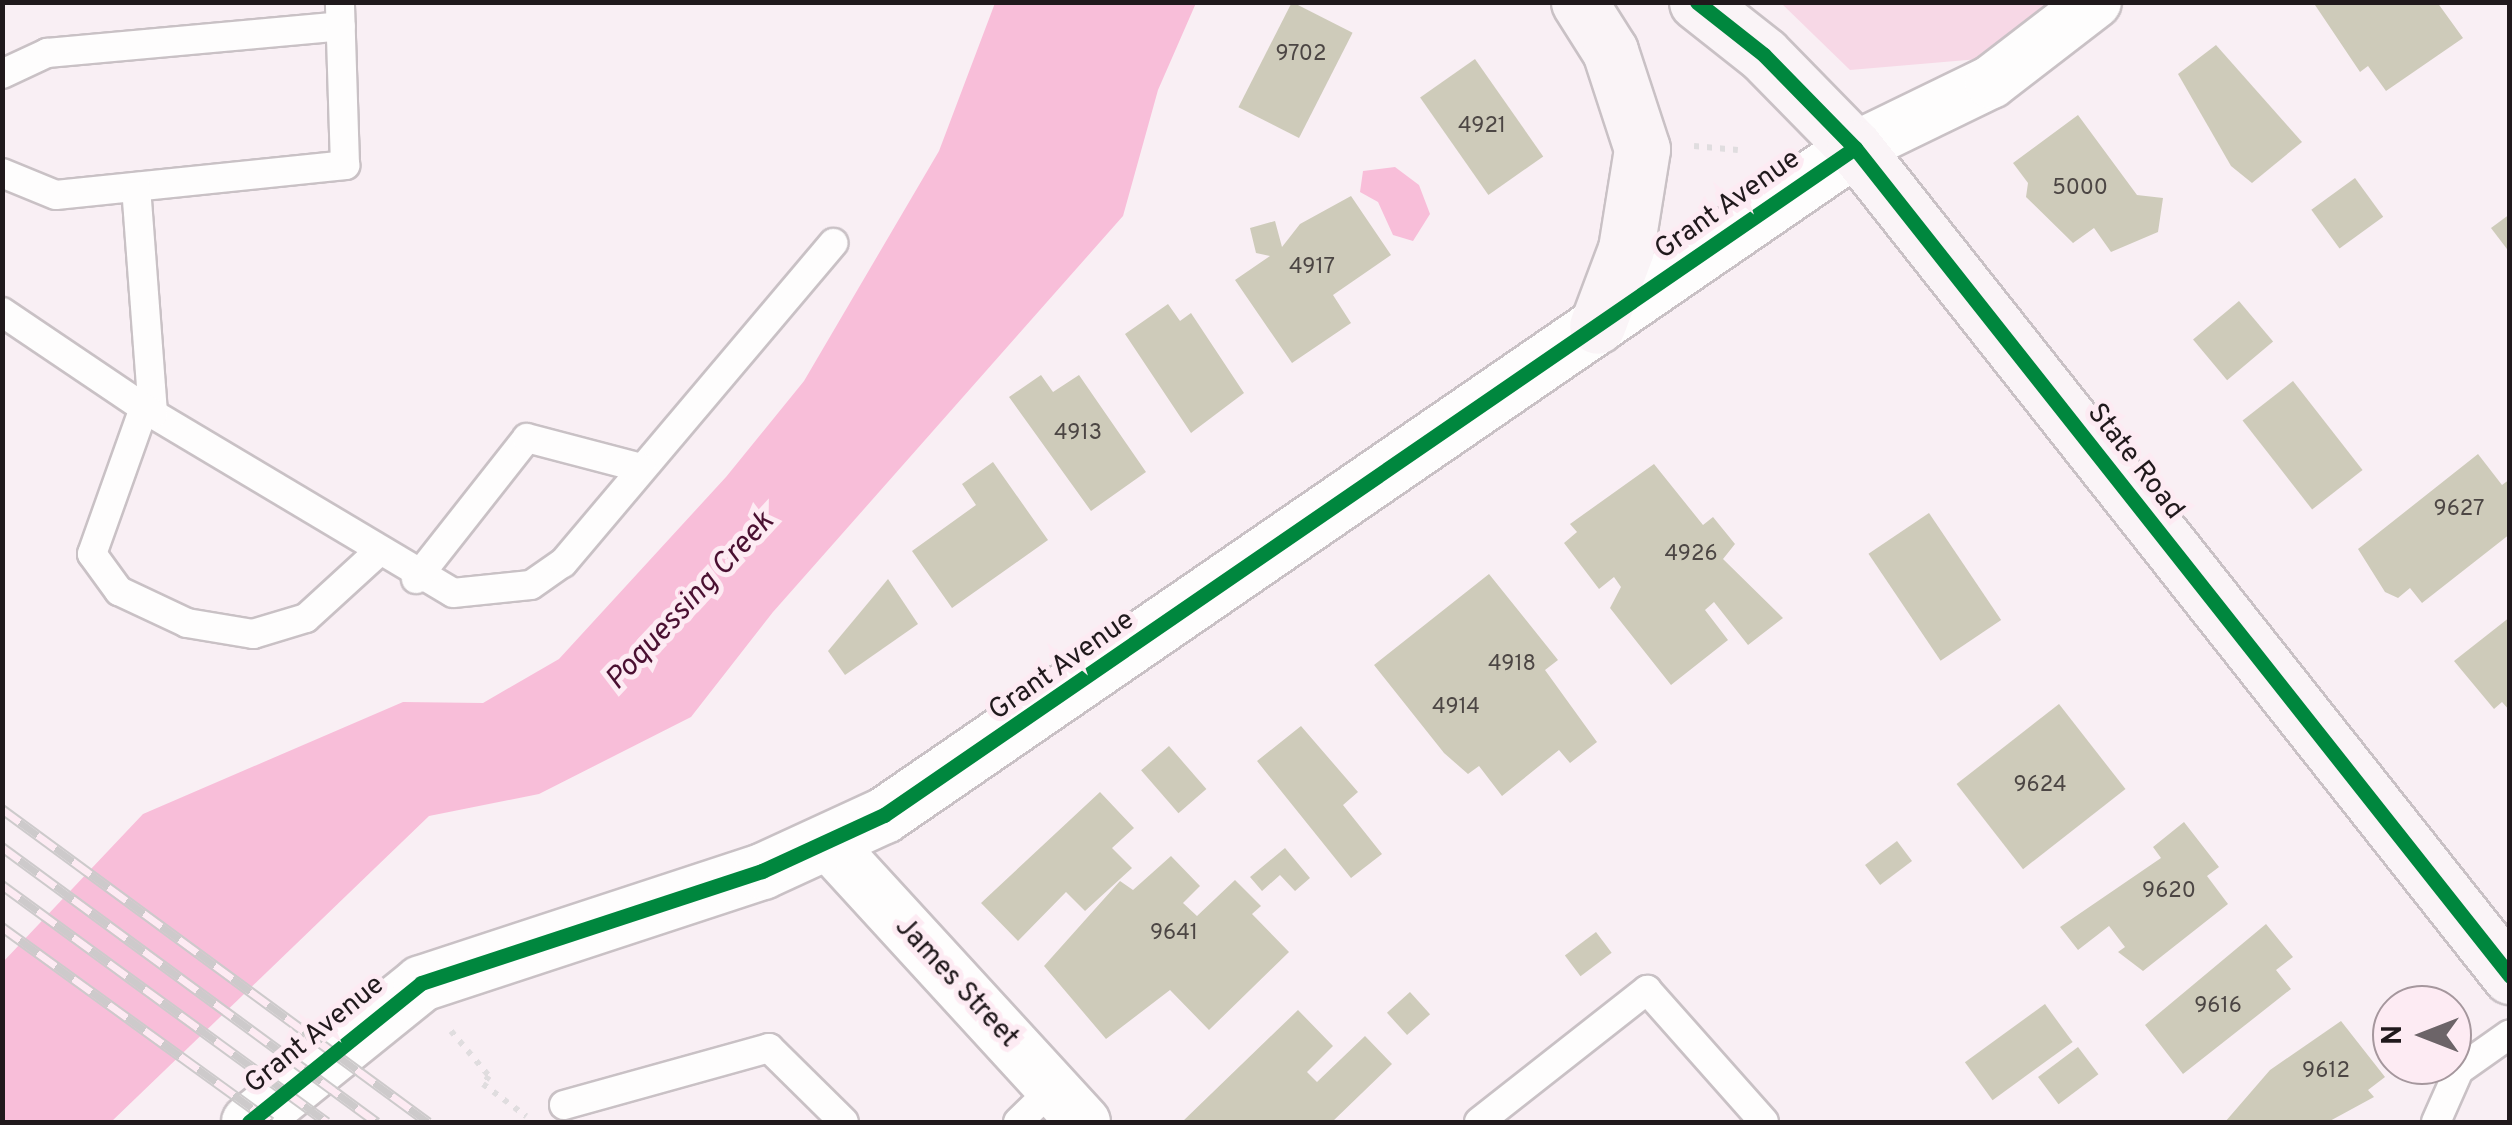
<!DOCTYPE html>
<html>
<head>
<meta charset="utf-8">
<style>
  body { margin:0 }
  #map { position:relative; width:2512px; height:1125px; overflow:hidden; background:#f9eff4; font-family:Overpass,sans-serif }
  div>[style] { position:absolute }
  .green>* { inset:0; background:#f7d8e6 }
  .water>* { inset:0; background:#f8bed9 }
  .building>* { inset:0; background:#cecbba; transform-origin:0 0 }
  .path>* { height:6px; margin-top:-3px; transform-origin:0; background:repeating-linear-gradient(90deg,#e0dddf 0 5px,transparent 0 13px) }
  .roads { filter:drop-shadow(2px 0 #c9c1c5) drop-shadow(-2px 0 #c9c1c5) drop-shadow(0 2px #c9c1c5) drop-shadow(0 -2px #c9c1c5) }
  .service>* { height:28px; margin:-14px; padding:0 14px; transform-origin:14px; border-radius:14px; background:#fefdfd }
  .minor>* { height:52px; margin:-26px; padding:0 26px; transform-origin:26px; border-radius:26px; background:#fefdfd }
  .tertiary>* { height:55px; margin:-27.5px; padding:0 27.5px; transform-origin:27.5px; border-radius:27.5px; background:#fefdfd }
  .secondary>* { height:55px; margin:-27.5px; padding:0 27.5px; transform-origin:27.5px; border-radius:27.5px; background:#faf4f7 }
  .rail>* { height:11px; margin-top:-5.5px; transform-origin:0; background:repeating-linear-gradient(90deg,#fdebf3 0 22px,#cdcacb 0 44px); box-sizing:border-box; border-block:2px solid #cdcacb }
  .cycleway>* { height:15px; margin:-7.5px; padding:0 7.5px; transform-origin:7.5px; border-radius:7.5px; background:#00873e }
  span { translate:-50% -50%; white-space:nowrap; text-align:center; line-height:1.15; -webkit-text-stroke:10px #fdebf3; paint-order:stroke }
  .number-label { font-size:22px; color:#4c4644 }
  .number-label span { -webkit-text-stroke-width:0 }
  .street-label { font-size:28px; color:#20191c }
  .water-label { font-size:30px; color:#4a1031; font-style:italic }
  .frame { position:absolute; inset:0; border:5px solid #20191c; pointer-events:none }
  .north { position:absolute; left:2372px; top:985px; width:100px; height:100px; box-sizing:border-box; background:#fdebf3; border:2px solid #a5979d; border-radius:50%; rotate:270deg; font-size:28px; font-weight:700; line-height:40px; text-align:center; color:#20191c }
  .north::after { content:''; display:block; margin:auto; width:35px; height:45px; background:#6c6468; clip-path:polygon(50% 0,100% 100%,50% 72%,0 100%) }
</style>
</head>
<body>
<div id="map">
  <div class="green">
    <div style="clip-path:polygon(1781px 3px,2062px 3px,1979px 59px,1850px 70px)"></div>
  </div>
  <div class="water">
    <div style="clip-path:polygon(995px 3px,1196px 3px,1158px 90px,1123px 216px,773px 612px,691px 717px,539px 794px,429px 816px,111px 1122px,3px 1122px,3px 962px,143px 814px,403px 702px,483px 703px,559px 659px,726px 477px,804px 381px,939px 151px)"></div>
    <div style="clip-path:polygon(1395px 167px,1419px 185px,1430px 214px,1413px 241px,1393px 235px,1378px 202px,1360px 192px,1363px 171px)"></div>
  </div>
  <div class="building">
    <div style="left:1292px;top:2px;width:68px;height:118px;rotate:27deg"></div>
    <div style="clip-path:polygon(2313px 2px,2437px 2px,2463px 38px,2386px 91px,2368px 66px,2360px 72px)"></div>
    <div style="clip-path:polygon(2216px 45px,2302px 142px,2252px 183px,2231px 166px,2178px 74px)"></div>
    <div style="left:1475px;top:59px;width:119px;height:67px;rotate:55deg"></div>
    <div style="clip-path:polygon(2078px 115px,2137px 195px,2163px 198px,2158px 232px,2111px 252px,2094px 228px,2073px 243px,2026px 197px,2028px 183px,2013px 163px)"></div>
    <div style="left:2355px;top:178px;width:48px;height:54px;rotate:54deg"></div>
    <div style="clip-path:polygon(1351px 196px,1391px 255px,1333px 295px,1351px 323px,1292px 363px,1235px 280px,1270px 256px,1256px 253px,1250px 228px,1275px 221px,1282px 247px,1300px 224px)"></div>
    <div style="clip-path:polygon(2510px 214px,2510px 253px,2491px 228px)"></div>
    <div style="left:2239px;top:301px;width:53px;height:60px;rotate:50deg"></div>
    <div style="clip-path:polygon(1168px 304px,1180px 321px,1191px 313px,1244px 393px,1191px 433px,1125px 334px)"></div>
    <div style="clip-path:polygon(1041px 375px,1053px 392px,1079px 375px,1146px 472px,1091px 511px,1009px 397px)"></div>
    <div style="left:2293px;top:381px;width:113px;height:64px;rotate:52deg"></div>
    <div style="clip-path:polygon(2478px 454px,2502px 485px,2510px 479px,2510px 534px,2422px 603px,2410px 588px,2398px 598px,2385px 592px,2358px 549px)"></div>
    <div style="clip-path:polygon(993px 462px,1048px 540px,952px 608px,912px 551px,976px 505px,962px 484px)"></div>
    <div style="clip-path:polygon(1654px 464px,1703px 525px,1713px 517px,1735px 544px,1723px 559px,1783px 618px,1748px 645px,1714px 602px,1705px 610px,1728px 640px,1671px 685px,1610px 608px,1621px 587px,1614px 577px,1599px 589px,1564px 543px,1577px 532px,1570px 524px)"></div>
    <div style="left:1929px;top:513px;width:129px;height:73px;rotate:56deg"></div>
    <div style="clip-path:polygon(1489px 574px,1558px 660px,1545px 670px,1597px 742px,1570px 763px,1559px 750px,1502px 796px,1479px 766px,1468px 774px,1444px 753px,1374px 665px)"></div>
    <div style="clip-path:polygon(888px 579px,918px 624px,845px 675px,828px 651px)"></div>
    <div style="clip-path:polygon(2510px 617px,2510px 711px,2502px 702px,2494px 709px,2454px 661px)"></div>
    <div style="left:2059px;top:704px;width:108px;height:130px;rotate:52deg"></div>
    <div style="clip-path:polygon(1301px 726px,1358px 792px,1343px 805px,1382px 854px,1351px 878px,1257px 761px)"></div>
    <div style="left:1169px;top:746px;width:57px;height:37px;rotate:49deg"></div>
    <div style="clip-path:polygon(1100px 792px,1134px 828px,1112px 848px,1132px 868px,1085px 911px,1066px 892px,1018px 941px,981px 903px)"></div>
    <div style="clip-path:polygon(2184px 822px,2219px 867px,2207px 876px,2228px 904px,2143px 971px,2118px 952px,2125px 947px,2109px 926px,2078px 950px,2060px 927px,2161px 858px,2153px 847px)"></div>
    <div style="left:1897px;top:841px;width:25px;height:40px;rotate:53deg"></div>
    <div style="clip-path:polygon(1285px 848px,1310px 878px,1295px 891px,1280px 875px,1262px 891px,1250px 877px)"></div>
    <div style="clip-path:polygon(1171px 856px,1200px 886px,1183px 903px,1197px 916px,1235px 880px,1261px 906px,1252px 914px,1289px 952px,1209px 1030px,1170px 990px,1106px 1039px,1044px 966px,1120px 881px,1133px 890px)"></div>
    <div style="clip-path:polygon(2266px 924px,2293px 957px,2276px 970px,2291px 989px,2183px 1074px,2145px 1025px)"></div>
    <div style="left:1596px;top:932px;width:26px;height:39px;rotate:53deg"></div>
    <div style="left:1410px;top:992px;width:30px;height:31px;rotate:48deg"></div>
    <div style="left:2045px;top:1004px;width:47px;height:99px;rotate:54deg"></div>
    <div style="clip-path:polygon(1298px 1010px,1333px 1046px,1307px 1072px,1317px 1082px,1365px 1036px,1392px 1064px,1332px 1122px,1182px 1122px)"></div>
    <div style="clip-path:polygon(2341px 1021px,2385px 1077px,2368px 1090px,2374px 1097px,2328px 1122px,2225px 1122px,2270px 1070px)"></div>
    <div style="left:2078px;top:1047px;width:34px;height:50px;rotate:53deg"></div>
  </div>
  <div class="path">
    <div style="left:1694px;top:146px;width:44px;rotate:5.2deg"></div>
    <div style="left:451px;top:1031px;width:59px;rotate:49.8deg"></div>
    <div style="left:489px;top:1076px;width:10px;rotate:127deg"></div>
    <div style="left:483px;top:1084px;width:54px;rotate:36.7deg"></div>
  </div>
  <div class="roads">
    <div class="service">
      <div style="left:2px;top:74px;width:50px;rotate:-25deg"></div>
      <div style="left:47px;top:53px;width:295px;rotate:-5.2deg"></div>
      <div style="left:2px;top:173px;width:58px;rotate:22.2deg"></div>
      <div style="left:56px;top:195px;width:291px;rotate:-5.9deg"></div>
      <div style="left:345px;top:165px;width:163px;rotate:-91.8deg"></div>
      <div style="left:136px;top:187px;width:228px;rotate:85.7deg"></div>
      <div style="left:153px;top:414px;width:349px;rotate:30.8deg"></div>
      <div style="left:453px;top:593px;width:78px;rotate:-5.9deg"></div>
      <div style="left:531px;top:585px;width:39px;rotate:-35deg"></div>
      <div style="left:563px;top:563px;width:419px;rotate:-49.8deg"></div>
      <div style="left:2px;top:312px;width:182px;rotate:34deg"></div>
      <div style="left:144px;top:408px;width:155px;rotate:109.6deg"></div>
      <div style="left:92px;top:554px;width:46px;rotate:53.9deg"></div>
      <div style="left:119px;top:591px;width:75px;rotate:25.2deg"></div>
      <div style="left:187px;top:623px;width:67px;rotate:9.5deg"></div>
      <div style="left:253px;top:634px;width:55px;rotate:-16.8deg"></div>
      <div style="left:306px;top:618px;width:95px;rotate:-42.4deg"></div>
      <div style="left:416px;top:579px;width:179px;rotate:-51.8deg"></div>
      <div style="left:527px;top:438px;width:118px;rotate:14.7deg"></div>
      <div style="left:564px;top:1105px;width:213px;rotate:-15.5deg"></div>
      <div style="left:769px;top:1048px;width:105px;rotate:44.6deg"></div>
      <div style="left:1018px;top:1122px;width:49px;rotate:-44.2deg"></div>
      <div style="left:1479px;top:1122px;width:214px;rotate:-38.2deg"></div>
      <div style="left:1647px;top:990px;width:176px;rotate:48.4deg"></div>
      <div style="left:2436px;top:1122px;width:57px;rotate:-66.1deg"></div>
      <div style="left:2459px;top:1070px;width:62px;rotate:-35.2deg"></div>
    </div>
    <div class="minor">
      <div style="left:1855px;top:148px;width:151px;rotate:-25.9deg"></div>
      <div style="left:1991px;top:82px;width:131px;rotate:-37.6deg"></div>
      <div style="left:828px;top:843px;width:379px;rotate:47.5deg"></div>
    </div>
    <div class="tertiary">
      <div style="left:249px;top:1122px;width:221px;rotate:-38.9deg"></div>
      <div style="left:421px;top:983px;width:359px;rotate:-18.2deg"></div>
      <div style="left:762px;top:871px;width:134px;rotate:-24.7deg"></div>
      <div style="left:884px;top:815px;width:1178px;rotate:-34.49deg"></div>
    </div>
    <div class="secondary">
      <div style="left:1579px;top:2px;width:58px;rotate:57.7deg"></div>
      <div style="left:1610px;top:51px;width:103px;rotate:71.9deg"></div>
      <div style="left:1642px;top:149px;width:101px;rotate:99.1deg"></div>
      <div style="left:1626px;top:249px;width:82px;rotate:110.6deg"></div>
      <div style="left:1697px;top:2px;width:85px;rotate:38.3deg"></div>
      <div style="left:1764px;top:55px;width:130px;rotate:45.6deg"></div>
      <div style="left:1855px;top:148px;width:1056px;rotate:51.65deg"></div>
    </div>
  </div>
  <div class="rail">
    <div style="left:2px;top:809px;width:529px;rotate:36.31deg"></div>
    <div style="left:2px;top:847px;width:465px;rotate:36.3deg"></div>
    <div style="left:2px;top:885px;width:402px;rotate:36.1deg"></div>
    <div style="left:2px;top:927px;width:332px;rotate:35.9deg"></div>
  </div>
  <div class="cycleway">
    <div style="left:1697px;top:2px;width:85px;rotate:38.3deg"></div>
    <div style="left:1764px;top:55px;width:130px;rotate:45.6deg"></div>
    <div style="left:1855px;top:148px;width:1056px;rotate:51.65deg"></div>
    <div style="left:249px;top:1122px;width:221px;rotate:-38.9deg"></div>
    <div style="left:421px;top:983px;width:359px;rotate:-18.2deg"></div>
    <div style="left:762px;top:871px;width:134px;rotate:-24.7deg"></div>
    <div style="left:884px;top:815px;width:1178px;rotate:-34.49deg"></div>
  </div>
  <div class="number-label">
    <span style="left:1301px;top:55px">9702</span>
    <span style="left:1482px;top:127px">4921</span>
    <span style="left:2080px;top:189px">5000</span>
    <span style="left:1312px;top:268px">4917</span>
    <span style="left:1078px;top:434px">4913</span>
    <span style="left:2459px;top:510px">9627</span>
    <span style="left:1691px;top:555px">4926</span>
    <span style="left:1512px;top:665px">4918</span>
    <span style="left:1456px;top:708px">4914</span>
    <span style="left:2040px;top:786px">9624</span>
    <span style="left:2169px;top:892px">9620</span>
    <span style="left:1174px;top:934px">9641</span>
    <span style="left:2218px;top:1007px">9616</span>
    <span style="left:2326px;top:1072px">9612</span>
  </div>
  <div class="street-label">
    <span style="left:1728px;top:205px;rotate:-35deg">Grant Avenue</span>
    <span style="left:2135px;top:462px;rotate:52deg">State Road</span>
    <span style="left:1062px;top:666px;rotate:-35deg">Grant Avenue</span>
    <span style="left:956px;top:983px;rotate:47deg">James Street</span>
    <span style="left:315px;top:1035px;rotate:-39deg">Grant Avenue</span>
  </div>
  <div class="water-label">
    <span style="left:691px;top:602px;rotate:-47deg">Poquessing Creek</span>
  </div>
  <div class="frame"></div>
  <div class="north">N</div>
</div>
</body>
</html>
